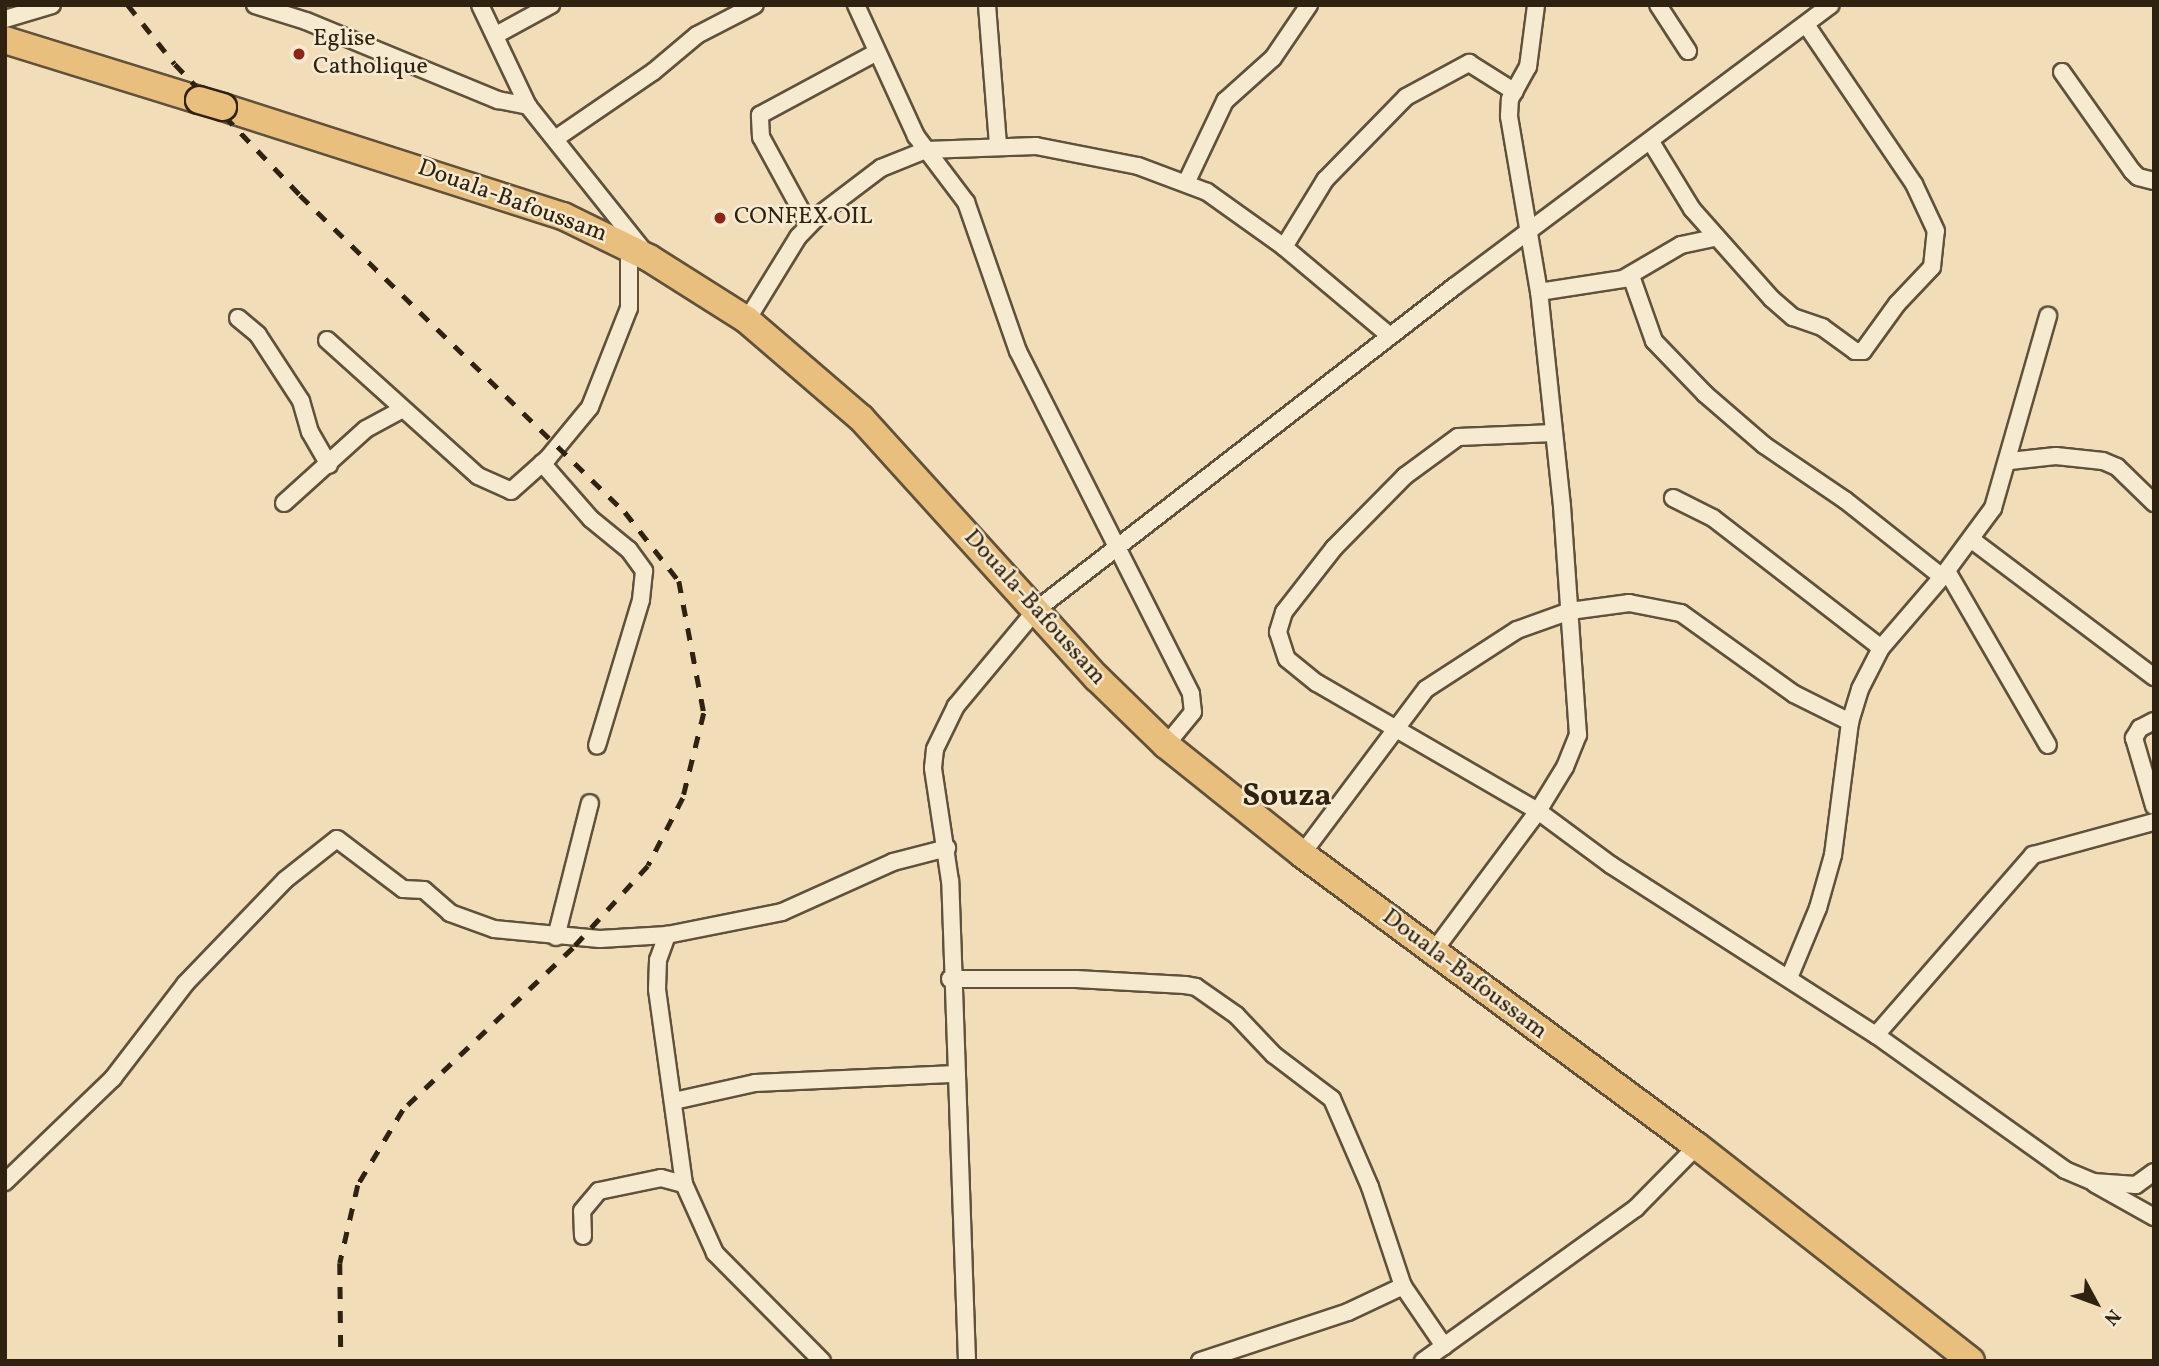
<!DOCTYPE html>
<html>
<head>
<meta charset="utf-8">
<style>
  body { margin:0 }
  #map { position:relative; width:2159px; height:1366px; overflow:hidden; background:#f1deb8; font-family:Vollkorn,serif }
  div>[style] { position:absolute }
  .roads { filter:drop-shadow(2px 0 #60513a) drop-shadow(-2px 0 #60513a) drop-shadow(0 2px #60513a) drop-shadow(0 -2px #60513a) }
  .minor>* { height:16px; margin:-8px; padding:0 8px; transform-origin:8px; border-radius:8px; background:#f6ead1 }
  .trunk>* { height:26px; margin:-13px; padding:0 13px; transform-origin:13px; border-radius:13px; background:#e8bf7c }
  .rail>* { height:4.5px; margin-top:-2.25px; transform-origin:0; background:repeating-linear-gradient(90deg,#302210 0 12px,transparent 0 24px) }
  .bridges { filter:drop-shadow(2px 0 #302210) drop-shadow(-2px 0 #302210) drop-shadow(0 2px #302210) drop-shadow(0 -2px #302210) }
  .trunk-bridge>* { height:26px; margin:-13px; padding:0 13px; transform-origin:13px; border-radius:13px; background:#e8bf7c }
  .dots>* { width:19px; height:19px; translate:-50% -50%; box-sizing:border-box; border:4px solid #f6ead1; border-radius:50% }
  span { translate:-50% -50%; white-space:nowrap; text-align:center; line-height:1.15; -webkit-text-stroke:5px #f6ead1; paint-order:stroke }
  .poi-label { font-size:24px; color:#302210 }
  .left { translate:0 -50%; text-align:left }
  .street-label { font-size:24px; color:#302210 }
  .district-label { font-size:32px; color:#302210; font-weight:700 }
  .frame { position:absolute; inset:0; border:7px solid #302210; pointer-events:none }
  .north { position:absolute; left:2061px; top:1268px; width:70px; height:70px; -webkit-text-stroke:5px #f6ead1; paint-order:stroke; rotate:131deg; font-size:19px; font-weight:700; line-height:28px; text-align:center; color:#302210 }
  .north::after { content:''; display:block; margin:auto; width:24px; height:32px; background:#302210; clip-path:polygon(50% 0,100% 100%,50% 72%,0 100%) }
</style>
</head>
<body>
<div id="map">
  <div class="roads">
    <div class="minor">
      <div style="left:255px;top:5px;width:53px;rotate:17.4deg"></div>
      <div style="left:306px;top:21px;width:208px;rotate:22.4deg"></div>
      <div style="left:498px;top:100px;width:31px;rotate:11deg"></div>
      <div style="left:480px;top:5px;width:112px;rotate:64.6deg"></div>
      <div style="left:528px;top:106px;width:183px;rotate:51.4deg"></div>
      <div style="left:856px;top:5px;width:144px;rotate:65.4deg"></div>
      <div style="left:916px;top:136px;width:83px;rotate:52.9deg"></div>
      <div style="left:966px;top:202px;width:158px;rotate:70.8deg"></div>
      <div style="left:1018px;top:351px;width:384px;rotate:63.2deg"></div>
      <div style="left:1191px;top:694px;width:18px;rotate:84deg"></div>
      <div style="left:1193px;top:712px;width:43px;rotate:129.3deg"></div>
      <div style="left:987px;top:5px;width:141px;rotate:85.5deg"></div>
      <div style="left:1658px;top:5px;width:55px;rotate:56.9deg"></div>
      <div style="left:5px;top:19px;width:49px;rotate:-16.6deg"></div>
      <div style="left:496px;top:35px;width:63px;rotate:-28.6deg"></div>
      <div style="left:2062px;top:72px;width:121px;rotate:54.7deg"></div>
      <div style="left:2132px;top:171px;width:8px;rotate:45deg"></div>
      <div style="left:2138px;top:177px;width:16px;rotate:14deg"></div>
      <div style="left:555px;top:139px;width:119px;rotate:-34.4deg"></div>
      <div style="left:653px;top:72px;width:57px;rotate:-40.1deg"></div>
      <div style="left:697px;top:35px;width:65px;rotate:-27.3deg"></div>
      <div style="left:1651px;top:142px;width:79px;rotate:58.5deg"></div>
      <div style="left:1692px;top:209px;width:120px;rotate:48.4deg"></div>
      <div style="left:1772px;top:299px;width:28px;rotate:41deg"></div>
      <div style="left:1793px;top:317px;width:31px;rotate:19deg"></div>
      <div style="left:1822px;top:327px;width:41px;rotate:36deg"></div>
      <div style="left:1855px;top:351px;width:8px"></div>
      <div style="left:1863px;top:351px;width:58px;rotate:-54.1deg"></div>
      <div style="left:1897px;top:304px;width:51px;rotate:-46.6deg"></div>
      <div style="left:1932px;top:267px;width:36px;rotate:-84deg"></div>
      <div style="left:1936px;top:231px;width:52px;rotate:-115.1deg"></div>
      <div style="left:1914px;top:184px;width:191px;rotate:-124.1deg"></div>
      <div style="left:1187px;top:181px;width:89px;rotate:-64.6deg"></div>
      <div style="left:1225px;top:101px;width:64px;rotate:-41.9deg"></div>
      <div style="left:1273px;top:58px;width:64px;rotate:-55.8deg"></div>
      <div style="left:809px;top:225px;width:100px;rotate:-118.6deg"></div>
      <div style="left:761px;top:137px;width:22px;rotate:-93deg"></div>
      <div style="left:760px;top:115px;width:133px;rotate:-28.3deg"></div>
      <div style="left:1284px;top:247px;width:79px;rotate:-58.5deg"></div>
      <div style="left:1325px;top:180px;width:116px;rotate:-45.7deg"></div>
      <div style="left:1406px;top:97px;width:72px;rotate:-28.4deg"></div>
      <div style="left:1469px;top:63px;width:54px;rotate:32.2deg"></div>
      <div style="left:1631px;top:276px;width:69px;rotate:70.5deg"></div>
      <div style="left:1654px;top:341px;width:74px;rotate:46.1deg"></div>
      <div style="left:1705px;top:394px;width:78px;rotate:40.8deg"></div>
      <div style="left:1764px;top:445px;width:98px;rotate:34.2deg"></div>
      <div style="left:1845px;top:500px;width:124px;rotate:38.4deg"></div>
      <div style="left:1539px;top:292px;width:85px;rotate:-8.8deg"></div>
      <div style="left:1623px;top:279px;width:67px;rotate:-30.4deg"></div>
      <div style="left:1681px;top:245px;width:35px;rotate:-12deg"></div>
      <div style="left:238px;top:318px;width:26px;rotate:40deg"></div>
      <div style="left:258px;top:335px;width:79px;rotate:56.9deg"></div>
      <div style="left:301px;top:401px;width:32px;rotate:74deg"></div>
      <div style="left:310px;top:432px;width:38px;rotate:60deg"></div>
      <div style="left:747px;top:320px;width:97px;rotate:-58.4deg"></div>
      <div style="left:798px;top:237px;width:30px;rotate:-46deg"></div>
      <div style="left:819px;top:215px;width:78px;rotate:-37.2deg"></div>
      <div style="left:881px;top:168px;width:48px;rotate:-21.8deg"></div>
      <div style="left:926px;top:150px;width:110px;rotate:-2.1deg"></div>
      <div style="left:1036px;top:146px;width:104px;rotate:11.1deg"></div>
      <div style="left:1138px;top:166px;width:74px;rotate:20.6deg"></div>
      <div style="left:1207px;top:192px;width:95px;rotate:35.5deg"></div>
      <div style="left:1284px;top:247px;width:138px;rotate:40deg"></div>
      <div style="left:327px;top:340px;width:203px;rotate:42deg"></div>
      <div style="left:478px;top:476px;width:36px;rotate:24deg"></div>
      <div style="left:511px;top:491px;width:50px;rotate:-41.7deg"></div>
      <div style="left:548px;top:458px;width:66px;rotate:-50.5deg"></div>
      <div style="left:590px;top:407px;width:106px;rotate:-68.5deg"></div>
      <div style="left:629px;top:308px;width:60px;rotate:-90deg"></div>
      <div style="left:1554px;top:433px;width:96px;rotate:177.6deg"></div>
      <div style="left:1458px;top:437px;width:66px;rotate:143.7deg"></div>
      <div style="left:1405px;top:476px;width:101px;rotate:134.6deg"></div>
      <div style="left:1334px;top:548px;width:81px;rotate:128deg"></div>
      <div style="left:1284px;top:612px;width:21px;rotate:107deg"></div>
      <div style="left:1278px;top:632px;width:28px;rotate:72deg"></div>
      <div style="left:1287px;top:659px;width:38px;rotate:39deg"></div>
      <div style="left:1317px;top:683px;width:255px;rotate:30.1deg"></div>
      <div style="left:1538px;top:811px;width:91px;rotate:36.5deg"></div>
      <div style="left:1611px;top:865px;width:315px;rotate:32.7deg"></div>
      <div style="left:1876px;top:1035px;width:232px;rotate:35.5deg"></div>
      <div style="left:2065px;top:1170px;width:30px;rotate:23deg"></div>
      <div style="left:2093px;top:1182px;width:43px;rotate:4deg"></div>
      <div style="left:2136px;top:1185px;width:22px;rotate:-36deg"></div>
      <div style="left:2010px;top:461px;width:46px;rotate:-6.2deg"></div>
      <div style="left:2056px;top:456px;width:47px;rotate:6.1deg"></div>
      <div style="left:2103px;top:461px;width:15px;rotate:23deg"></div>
      <div style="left:2117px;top:467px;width:52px;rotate:44.2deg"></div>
      <div style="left:542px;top:463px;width:74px;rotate:48.8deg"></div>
      <div style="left:591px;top:519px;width:49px;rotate:39.2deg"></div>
      <div style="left:629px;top:550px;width:26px;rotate:54deg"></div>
      <div style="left:644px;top:571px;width:29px;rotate:96deg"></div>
      <div style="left:641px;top:600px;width:152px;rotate:106.8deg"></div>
      <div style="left:1673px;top:498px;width:45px;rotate:26.6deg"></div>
      <div style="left:1713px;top:518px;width:212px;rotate:37.7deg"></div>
      <div style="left:284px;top:503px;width:110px;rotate:-42.1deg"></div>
      <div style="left:366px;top:429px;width:42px;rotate:-28.4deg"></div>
      <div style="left:1972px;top:540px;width:228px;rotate:37deg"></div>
      <div style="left:1947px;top:571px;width:201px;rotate:59.9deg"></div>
      <div style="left:2154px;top:721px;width:16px;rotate:153deg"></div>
      <div style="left:2140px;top:728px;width:12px;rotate:121deg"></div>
      <div style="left:2134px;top:738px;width:71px;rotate:73.6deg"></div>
      <div style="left:1302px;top:854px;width:206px;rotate:-53.1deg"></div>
      <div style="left:1426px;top:689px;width:108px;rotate:-33deg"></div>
      <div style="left:1517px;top:630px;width:56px;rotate:-19.7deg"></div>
      <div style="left:1570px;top:611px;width:60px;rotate:-7.7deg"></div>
      <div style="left:1629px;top:603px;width:53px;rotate:10.9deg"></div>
      <div style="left:1681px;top:613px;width:139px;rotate:35.6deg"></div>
      <div style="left:1794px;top:694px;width:63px;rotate:26.6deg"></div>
      <div style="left:556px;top:937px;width:138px;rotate:-75.8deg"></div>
      <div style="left:1433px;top:952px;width:176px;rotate:-53.3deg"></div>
      <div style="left:1538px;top:811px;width:52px;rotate:-58.5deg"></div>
      <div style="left:1565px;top:767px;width:35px;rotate:-68deg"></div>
      <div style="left:1578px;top:735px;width:230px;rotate:-94deg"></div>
      <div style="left:1562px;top:506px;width:215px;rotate:-96.1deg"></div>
      <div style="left:1539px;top:292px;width:179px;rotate:-99.7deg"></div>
      <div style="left:1509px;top:116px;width:17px;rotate:-87deg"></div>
      <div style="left:1510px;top:99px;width:37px;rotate:-61deg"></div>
      <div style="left:1528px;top:67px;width:63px;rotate:-82.6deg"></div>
      <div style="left:1789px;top:978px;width:76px;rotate:-67.5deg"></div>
      <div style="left:1818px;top:908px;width:55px;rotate:-74.2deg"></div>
      <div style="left:1833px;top:855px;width:134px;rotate:-82.7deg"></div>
      <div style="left:1850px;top:722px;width:34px;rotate:-73deg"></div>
      <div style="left:1860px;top:689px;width:46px;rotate:-62.9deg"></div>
      <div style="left:1881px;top:648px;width:94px;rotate:-49.3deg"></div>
      <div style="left:1942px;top:577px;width:86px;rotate:-53.5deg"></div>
      <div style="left:1993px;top:508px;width:200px;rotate:-74deg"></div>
      <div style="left:950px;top:979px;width:126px"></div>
      <div style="left:1076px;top:979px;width:109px;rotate:3.2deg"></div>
      <div style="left:1185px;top:985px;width:11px;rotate:10deg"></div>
      <div style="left:1196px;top:987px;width:49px;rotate:35deg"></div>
      <div style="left:1236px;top:1015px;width:55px;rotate:46.5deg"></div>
      <div style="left:1274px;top:1055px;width:73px;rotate:37.2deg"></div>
      <div style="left:1332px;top:1099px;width:96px;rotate:66.6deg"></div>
      <div style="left:1370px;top:1187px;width:104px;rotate:71.6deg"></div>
      <div style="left:1403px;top:1286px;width:73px;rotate:55.7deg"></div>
      <div style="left:1876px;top:1035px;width:239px;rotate:-48.9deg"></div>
      <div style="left:2033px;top:855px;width:125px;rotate:-15.3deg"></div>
      <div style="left:674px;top:1101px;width:83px;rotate:-12.5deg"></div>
      <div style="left:755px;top:1083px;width:201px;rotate:-2.6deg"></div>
      <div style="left:5px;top:1182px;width:150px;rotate:-43.9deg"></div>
      <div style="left:113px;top:1078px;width:118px;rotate:-52.5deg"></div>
      <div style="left:185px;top:984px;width:144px;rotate:-46.1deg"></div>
      <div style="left:285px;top:880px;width:66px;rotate:-38.3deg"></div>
      <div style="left:337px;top:839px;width:83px;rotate:37.1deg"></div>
      <div style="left:403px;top:889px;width:21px;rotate:3deg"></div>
      <div style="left:424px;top:890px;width:35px;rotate:41deg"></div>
      <div style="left:450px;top:913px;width:47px;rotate:20deg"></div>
      <div style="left:494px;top:929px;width:106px;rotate:5.4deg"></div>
      <div style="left:600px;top:939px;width:67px;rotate:-3.4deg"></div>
      <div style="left:684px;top:1184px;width:197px;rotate:-97.9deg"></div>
      <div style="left:657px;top:989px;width:29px;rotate:-88deg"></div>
      <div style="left:658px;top:960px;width:27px;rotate:-70deg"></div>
      <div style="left:667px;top:935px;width:117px;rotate:-11.3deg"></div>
      <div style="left:782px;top:912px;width:122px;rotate:-24.2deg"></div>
      <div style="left:893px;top:862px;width:56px;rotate:-14.5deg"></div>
      <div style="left:2095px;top:1184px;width:68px;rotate:29.2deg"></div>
      <div style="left:583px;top:1236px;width:25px;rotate:-92deg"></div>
      <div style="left:582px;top:1211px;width:26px;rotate:-50deg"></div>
      <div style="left:599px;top:1191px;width:63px;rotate:-11.8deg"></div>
      <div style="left:661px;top:1178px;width:24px;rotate:15deg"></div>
      <div style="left:684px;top:1184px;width:76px;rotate:65.8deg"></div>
      <div style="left:715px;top:1253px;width:152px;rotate:45.3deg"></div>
      <div style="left:967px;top:1361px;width:480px;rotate:-92deg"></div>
      <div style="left:950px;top:881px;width:114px;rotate:-98.6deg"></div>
      <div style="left:933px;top:768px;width:19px;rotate:-84deg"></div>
      <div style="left:935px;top:749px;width:48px;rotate:-64deg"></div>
      <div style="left:956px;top:706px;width:125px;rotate:-50.2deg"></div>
      <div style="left:1036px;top:610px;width:530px;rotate:-37.71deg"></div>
      <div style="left:1455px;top:286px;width:469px;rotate:-36.8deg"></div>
      <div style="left:1200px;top:1361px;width:156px;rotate:-18.3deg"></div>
      <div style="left:1348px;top:1312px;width:61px;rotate:-25.3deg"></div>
      <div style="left:1423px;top:1361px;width:262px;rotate:-35.7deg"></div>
      <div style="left:1636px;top:1208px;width:87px;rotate:-45.5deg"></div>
    </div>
    <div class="trunk">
      <div style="left:5px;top:40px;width:203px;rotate:17.2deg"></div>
      <div style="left:223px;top:107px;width:357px;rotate:17.8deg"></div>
      <div style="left:563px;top:216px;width:96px;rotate:26deg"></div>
      <div style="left:649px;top:258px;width:116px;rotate:32.3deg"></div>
      <div style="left:747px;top:320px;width:150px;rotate:40.7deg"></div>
      <div style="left:861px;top:418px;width:351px;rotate:47.8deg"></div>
      <div style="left:1097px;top:678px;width:96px;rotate:44.2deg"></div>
      <div style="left:1166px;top:745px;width:174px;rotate:38.7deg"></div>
      <div style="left:1302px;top:854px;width:491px;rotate:36.5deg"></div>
      <div style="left:1697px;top:1146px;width:348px;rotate:38.1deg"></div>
    </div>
  </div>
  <div class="rail">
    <div style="left:128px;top:5px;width:75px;rotate:51.5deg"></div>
    <div style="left:175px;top:64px;width:181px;rotate:46.3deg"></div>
    <div style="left:300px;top:195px;width:454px;rotate:44.3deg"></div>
    <div style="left:625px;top:512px;width:88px;rotate:52deg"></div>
    <div style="left:679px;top:581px;width:134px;rotate:79.3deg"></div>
    <div style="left:704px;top:713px;width:88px;rotate:103.9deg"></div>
    <div style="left:683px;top:798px;width:76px;rotate:117.2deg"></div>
    <div style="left:648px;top:866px;width:111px;rotate:132.4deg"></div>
    <div style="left:573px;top:948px;width:235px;rotate:136.4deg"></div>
    <div style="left:403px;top:1110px;width:87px;rotate:121deg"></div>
    <div style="left:358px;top:1185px;width:80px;rotate:103deg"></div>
    <div style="left:340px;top:1263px;width:98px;rotate:89.4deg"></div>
  </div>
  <div class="bridges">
    <div class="trunk-bridge">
      <div style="left:199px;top:100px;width:25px;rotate:16deg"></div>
    </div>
  </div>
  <div class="dots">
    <div style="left:299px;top:54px;background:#8f2418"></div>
    <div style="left:720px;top:218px;background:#8f2418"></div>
  </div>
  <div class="poi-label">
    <span class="left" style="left:313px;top:54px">Eglise<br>Catholique</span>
    <span class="left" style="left:734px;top:218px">CONFEX OIL</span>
  </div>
  <div class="street-label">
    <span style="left:512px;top:202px;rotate:20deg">Douala-Bafoussam</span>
    <span style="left:1034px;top:608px;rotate:48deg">Douala-Bafoussam</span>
    <span style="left:1464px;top:975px;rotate:37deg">Douala-Bafoussam</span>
  </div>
  <div class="district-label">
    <span style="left:1287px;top:797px">Souza</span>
  </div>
  <div class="frame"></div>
  <div class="north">N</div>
</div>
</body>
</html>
